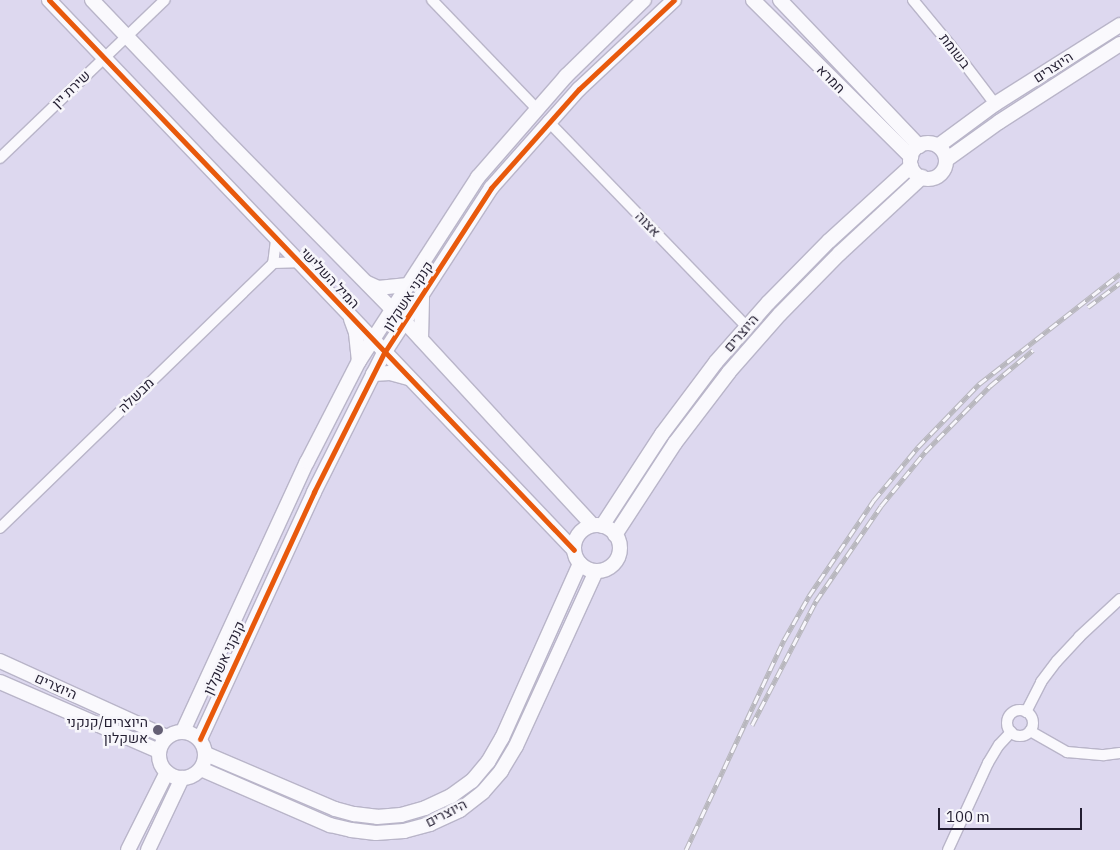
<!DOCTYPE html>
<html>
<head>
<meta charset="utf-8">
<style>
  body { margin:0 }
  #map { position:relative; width:1120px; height:850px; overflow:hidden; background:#ddd8ef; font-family:"IBM Plex Sans",Heebo,sans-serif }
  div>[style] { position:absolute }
  .roads { filter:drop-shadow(1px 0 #b9b5c9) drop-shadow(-1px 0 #b9b5c9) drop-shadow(0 1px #b9b5c9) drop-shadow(0 -1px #b9b5c9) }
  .street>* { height:10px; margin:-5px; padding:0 5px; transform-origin:5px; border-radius:5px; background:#faf9fd }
  .street>.ring { margin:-5px; padding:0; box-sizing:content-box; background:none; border:10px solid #faf9fd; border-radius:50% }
  .secondary>* { height:14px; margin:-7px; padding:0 7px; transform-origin:7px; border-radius:7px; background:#faf9fd }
  .secondary>.ring { margin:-7px; padding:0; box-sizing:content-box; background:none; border:14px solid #faf9fd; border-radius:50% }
  .rail>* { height:5px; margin-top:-2.5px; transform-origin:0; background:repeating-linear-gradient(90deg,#f7f6fb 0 9px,#b8b7bd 0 18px); box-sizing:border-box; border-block:1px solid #b8b7bd }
  .cycleway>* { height:5px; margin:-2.5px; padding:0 2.5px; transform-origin:2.5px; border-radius:2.5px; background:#e8590c }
  .dots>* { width:14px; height:14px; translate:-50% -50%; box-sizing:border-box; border:2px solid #f7f6fb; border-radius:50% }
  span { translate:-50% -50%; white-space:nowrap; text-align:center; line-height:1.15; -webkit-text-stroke:5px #f7f6fb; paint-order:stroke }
  .street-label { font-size:14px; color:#231e31 }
  .poi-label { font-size:14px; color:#231e31 }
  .right { translate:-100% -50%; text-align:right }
  .scale { position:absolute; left:938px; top:808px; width:144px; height:22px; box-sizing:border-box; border:2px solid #231e31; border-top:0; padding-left:6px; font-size:15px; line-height:18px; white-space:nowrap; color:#231e31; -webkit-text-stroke:4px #f7f6fb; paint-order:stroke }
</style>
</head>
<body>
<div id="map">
  <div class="roads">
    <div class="street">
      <div style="left:432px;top:0;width:151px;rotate:46.1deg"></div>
      <div style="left:913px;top:0;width:60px;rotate:50.4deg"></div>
      <div style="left:951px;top:46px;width:73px;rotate:52.8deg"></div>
      <div style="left:548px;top:121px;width:286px;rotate:46deg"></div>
      <div style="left:0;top:158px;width:228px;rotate:-43.8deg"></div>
      <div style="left:276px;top:240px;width:23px;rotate:97deg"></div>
      <div style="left:273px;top:263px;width:24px;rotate:-2deg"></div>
      <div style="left:0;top:528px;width:380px;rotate:-44.1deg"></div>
      <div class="ring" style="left:1007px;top:710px;width:16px;height:16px"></div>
      <div style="left:1026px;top:712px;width:34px;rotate:-63deg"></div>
      <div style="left:1041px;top:682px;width:26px;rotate:-53deg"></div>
      <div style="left:1057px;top:661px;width:33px;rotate:-47deg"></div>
      <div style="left:1079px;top:637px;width:56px;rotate:-42.8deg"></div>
      <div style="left:1030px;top:731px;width:43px;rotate:29.6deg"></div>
      <div style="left:1067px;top:752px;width:37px;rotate:5deg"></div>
      <div style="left:1104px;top:755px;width:16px;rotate:-7deg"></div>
      <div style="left:948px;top:850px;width:96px;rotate:-65.3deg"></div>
      <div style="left:988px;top:763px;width:21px;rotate:-59deg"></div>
      <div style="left:999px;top:745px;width:18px;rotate:-47deg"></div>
    </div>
    <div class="secondary">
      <div style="left:49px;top:0;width:760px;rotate:46.33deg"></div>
      <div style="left:92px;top:0;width:185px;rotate:46.3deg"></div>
      <div style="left:220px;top:134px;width:264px;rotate:45.5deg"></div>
      <div style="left:405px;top:322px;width:276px;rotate:47.3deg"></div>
      <div style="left:753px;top:0;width:223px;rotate:44.8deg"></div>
      <div style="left:780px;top:0;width:202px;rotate:46.4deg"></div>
      <div class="ring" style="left:910px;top:143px;width:22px;height:22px"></div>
      <div style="left:938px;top:146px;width:71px;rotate:-36.4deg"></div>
      <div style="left:995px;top:104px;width:148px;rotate:-32.3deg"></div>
      <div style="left:946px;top:160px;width:65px;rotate:-35.6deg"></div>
      <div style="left:999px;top:122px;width:144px;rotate:-32.8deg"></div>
      <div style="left:367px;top:283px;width:12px;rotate:24deg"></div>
      <div style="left:378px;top:288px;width:30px;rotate:-6deg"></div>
      <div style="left:351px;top:319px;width:15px;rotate:70deg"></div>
      <div style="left:356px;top:333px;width:28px;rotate:84deg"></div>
      <div style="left:421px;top:339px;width:42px;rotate:-88.6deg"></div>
      <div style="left:373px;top:374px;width:17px;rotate:-3deg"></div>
      <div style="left:390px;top:373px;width:20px;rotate:15deg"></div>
      <div class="ring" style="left:574px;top:525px;width:32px;height:32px"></div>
      <div style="left:602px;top:526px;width:110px;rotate:-56.9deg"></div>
      <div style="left:662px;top:434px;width:90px;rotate:-53.1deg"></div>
      <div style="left:716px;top:362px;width:79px;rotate:-48.6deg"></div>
      <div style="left:768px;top:303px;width:87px;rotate:-45.5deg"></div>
      <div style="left:829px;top:241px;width:111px;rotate:-42.4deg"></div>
      <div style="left:615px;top:535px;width:110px;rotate:-56.9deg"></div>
      <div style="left:675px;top:443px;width:89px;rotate:-52.7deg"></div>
      <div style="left:729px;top:372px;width:77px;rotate:-48.7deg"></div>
      <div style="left:780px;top:314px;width:86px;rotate:-45.5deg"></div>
      <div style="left:840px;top:253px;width:112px;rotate:-42.8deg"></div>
      <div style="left:0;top:661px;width:183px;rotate:24.5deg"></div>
      <div style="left:0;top:682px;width:173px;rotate:23.5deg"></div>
      <div style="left:183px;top:731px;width:296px;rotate:-65.3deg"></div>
      <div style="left:307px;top:462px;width:114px;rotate:-62.8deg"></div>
      <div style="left:359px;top:361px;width:219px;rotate:-57.1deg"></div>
      <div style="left:478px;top:177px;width:134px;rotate:-48.9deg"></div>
      <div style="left:566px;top:76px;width:109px;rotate:-44.3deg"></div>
      <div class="ring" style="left:159px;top:732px;width:32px;height:32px"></div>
      <div style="left:200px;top:739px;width:272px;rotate:-65.2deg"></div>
      <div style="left:314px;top:492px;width:156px;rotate:-63.3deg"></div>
      <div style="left:384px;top:353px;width:197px;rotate:-57deg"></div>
      <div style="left:491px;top:188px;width:132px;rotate:-48.4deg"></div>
      <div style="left:579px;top:89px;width:130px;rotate:-43.1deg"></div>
      <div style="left:206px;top:754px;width:140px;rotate:23.1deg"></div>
      <div style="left:335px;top:809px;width:20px;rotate:15deg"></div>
      <div style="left:354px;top:814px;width:23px;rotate:7deg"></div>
      <div style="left:377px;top:817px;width:24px;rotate:-5deg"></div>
      <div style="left:401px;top:815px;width:25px;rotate:-16deg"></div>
      <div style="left:425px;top:808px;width:29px;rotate:-25deg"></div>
      <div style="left:451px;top:796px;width:26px;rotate:-36deg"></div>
      <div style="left:472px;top:781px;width:25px;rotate:-50deg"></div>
      <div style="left:488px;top:762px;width:28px;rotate:-60deg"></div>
      <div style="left:502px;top:738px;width:191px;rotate:-65.9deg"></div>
      <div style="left:201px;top:769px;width:141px;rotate:23.5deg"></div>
      <div style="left:330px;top:825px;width:22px;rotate:13deg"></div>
      <div style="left:351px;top:830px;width:25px;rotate:7deg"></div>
      <div style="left:376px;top:833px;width:28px;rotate:-4deg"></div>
      <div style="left:404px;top:831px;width:27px;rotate:-15deg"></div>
      <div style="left:430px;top:824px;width:33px;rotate:-25deg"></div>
      <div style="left:460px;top:810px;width:29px;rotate:-38deg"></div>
      <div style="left:483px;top:792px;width:28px;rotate:-49deg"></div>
      <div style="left:501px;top:771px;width:29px;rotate:-59deg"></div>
      <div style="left:516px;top:746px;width:192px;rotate:-65.4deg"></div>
      <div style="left:128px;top:850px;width:87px;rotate:-63.4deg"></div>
      <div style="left:148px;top:850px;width:80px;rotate:-64.7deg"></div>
    </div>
  </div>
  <div class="rail">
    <div style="left:1088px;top:307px;width:40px;rotate:-37deg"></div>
    <div style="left:752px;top:725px;width:140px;rotate:-62.7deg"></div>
    <div style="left:816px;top:601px;width:115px;rotate:-55.6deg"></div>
    <div style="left:881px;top:506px;width:70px;rotate:-50.8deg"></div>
    <div style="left:925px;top:452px;width:93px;rotate:-45.4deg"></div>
    <div style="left:990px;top:386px;width:56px;rotate:-39.9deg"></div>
    <div style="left:686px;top:850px;width:232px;rotate:-65deg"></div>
    <div style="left:784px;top:640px;width:51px;rotate:-60.4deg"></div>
    <div style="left:809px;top:596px;width:116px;rotate:-55.9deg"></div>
    <div style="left:874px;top:500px;width:69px;rotate:-50.3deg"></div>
    <div style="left:918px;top:447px;width:88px;rotate:-45.9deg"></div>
    <div style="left:979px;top:384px;width:179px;rotate:-38deg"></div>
  </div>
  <div class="cycleway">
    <div style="left:49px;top:0;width:760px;rotate:46.33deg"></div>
    <div style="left:200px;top:739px;width:272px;rotate:-65.2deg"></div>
    <div style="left:314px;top:492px;width:156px;rotate:-63.3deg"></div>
    <div style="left:384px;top:353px;width:197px;rotate:-57deg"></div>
    <div style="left:491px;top:188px;width:132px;rotate:-48.4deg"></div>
    <div style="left:579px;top:89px;width:130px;rotate:-43.1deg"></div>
  </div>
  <div class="dots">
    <div style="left:158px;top:730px;background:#645f74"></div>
  </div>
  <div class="street-label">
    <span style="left:955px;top:51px;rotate:52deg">בשומת</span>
    <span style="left:1053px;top:67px;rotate:-33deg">היוצרים</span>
    <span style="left:831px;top:79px;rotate:45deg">חמרא</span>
    <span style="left:71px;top:89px;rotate:-44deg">שירת יין</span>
    <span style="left:648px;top:224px;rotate:46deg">אצוה</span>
    <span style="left:330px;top:278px;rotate:46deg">המיל השלישי</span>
    <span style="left:408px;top:296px;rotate:-57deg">קנקני אשקלון</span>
    <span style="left:741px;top:333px;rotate:-49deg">היוצרים</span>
    <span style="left:136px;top:395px;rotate:-44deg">מבשלה</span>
    <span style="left:224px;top:658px;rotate:-65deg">קנקני אשקלון</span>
    <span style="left:56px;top:686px;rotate:24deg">היוצרים</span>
    <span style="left:446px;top:813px;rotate:-27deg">היוצרים</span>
  </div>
  <div class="poi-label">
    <span class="right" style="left:148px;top:730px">היוצרים/קנקני<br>אשקלון</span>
  </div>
  <div class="scale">100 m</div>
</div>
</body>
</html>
